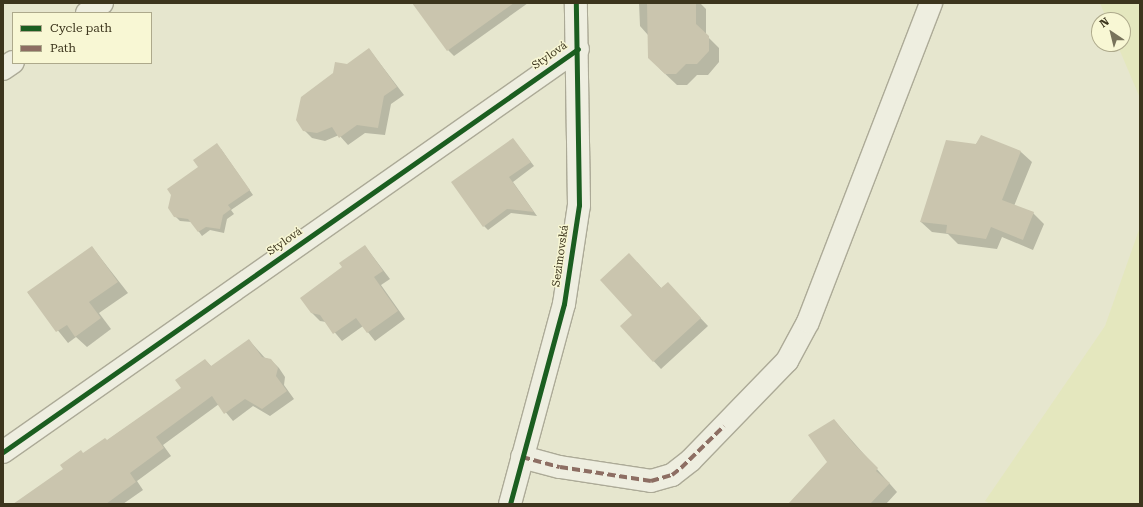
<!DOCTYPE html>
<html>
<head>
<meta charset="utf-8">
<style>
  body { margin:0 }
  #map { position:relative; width:1143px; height:507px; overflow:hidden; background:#e6e6ce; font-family:"Roboto Serif",serif }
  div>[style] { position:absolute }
  .farmland>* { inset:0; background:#e4e7be }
  .shadow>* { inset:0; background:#0003 }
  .building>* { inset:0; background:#cac5ae }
  .roads { filter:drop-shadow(1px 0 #acaa97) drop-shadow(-1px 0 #acaa97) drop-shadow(0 1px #acaa97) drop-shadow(0 -1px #acaa97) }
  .minor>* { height:22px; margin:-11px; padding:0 11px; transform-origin:11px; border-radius:11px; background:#eeeee0 }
  .quiet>* { height:4px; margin-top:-2px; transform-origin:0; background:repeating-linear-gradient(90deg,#8d6e63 0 8px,transparent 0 12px) }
  .cycleway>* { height:5px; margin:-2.5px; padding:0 2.5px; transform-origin:2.5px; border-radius:2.5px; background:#1b5e20 }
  span { translate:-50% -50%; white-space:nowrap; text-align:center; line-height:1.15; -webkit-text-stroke:3px #f8f7d4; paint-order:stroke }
  .street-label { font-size:11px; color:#3c351d }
  .frame { position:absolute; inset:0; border:4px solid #3c351d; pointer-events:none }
  .legend { position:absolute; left:12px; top:12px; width:140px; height:52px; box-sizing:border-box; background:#f8f7d4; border:1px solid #ada98b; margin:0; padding:5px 7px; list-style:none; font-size:12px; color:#3c351d }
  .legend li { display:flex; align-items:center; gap:8px; height:20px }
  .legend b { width:20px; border:1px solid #ada98b }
  .north { position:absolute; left:1091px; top:12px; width:40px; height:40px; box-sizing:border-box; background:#f8f7d4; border:1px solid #ada98b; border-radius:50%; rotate:325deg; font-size:11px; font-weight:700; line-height:16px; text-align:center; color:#3c351d }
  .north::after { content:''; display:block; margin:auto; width:14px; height:18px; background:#78735b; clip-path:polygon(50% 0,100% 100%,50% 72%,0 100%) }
</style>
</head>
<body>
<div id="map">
  <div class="farmland">
    <div style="clip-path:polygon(1100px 3px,1140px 3px,1140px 98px,1117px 44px,1123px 44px,1123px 20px,1107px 20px)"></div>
    <div style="clip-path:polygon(1140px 227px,1140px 504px,990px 504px,985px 501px,1105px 326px)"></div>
  </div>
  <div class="shadow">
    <div style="clip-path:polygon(430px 3px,528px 3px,454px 56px,448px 50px)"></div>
    <div style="clip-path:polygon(639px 3px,700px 3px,706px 9px,706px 35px,719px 48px,719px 62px,708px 75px,697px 75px,687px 85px,677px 85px,660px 69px,648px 35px,640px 26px)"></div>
    <div style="clip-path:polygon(369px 49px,404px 95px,391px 104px,385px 135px,365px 133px,348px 145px,339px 135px,325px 141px,312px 138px,304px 130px,347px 65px)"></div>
    <div style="clip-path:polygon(981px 137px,1021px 152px,1032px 162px,1014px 206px,1033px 213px,1044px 224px,1033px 250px,1002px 237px,997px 249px,958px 244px,948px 234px,932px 232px,921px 222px)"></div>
    <div style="clip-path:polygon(513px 139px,534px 166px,513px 182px,537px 216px,511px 213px,488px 230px,484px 226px)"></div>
    <div style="clip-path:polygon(221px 149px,253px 195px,231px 210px,234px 214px,227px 219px,224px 233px,210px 230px,202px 236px,192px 222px,180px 221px,175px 216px,199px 167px)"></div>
    <div style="clip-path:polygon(365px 246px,390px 279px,381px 285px,405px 319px,375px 341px,363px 326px,342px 341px,326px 322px,320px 321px,312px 313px,343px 268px)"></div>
    <div style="clip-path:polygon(92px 247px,128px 293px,99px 313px,111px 329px,87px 347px,76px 337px,68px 343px,28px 293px)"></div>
    <div style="clip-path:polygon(637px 262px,662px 289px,676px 292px,708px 326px,661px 369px,621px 326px,634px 315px)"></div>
    <div style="clip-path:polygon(249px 340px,265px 358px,271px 360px,279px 368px,285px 377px,284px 385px,294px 399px,270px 416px,253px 406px,233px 421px,219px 404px,163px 445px,171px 456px,137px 481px,143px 490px,123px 504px,15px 504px,183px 388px,205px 360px,212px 367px)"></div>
    <div style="clip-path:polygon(834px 420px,897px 492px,886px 504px,789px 504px,828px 462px)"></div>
  </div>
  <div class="building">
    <div style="clip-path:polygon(412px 3px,514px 3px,447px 51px)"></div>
    <div style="clip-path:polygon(647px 3px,696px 3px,696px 24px,709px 36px,709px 51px,697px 64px,686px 64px,676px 74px,665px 74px,648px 58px)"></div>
    <div style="clip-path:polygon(369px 48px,397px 87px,384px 96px,378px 128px,357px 125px,339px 138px,332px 127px,317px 133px,303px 131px,296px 120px,301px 97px,333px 73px,335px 62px,347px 64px)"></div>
    <div style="clip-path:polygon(981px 135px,1021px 151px,1002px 200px,1034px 212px,1023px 240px,991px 227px,986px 239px,946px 233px,947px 225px,920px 222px,946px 140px,976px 144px)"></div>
    <div style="clip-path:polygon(513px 138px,531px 162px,509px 177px,534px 212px,507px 209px,483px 227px,451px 182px)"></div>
    <div style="clip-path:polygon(217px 143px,250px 190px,228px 205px,231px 209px,223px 215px,220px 229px,206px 227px,198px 232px,188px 219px,174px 217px,168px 208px,171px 195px,167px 189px,198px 167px,193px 160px)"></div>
    <div style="clip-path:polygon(365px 245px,383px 271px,374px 277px,398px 311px,367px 333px,356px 318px,333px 334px,320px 315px,311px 313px,300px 298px,342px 267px,339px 263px)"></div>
    <div style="clip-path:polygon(92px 246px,118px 282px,89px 302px,101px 318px,75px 337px,67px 325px,56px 332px,27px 292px)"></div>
    <div style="clip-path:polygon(629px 253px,661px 288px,668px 282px,701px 318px,653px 362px,620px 326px,632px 315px,600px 280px)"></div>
    <div style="clip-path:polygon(249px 339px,262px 357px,271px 359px,278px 368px,276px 376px,287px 391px,262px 409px,245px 399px,224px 414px,212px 396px,156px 437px,164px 448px,130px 473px,136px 482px,106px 504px,13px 504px,63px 469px,60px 465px,81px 450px,83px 453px,105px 438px,107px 440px,181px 388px,175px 380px,205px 359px,211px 366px)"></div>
    <div style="clip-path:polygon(834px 419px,854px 444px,878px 468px,876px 471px,890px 483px,870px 504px,788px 504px,827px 462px,808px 435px)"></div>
  </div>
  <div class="roads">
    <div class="minor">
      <div style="left:87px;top:13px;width:18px;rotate:-34deg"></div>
      <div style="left:3px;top:69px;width:12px;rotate:-35deg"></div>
      <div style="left:3px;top:452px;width:702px;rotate:-35.03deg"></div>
      <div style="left:522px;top:457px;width:39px;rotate:15deg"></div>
      <div style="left:560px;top:467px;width:92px;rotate:8.7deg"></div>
      <div style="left:651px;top:481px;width:22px;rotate:-16deg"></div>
      <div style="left:672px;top:475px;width:24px;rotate:-38deg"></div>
      <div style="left:691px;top:460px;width:138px;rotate:-45.9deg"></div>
      <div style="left:787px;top:361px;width:44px;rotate:-61.7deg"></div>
      <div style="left:808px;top:322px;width:342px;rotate:-68.9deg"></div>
      <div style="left:510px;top:504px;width:207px;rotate:-74.9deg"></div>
      <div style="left:564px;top:304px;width:100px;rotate:-81.4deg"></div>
      <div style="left:579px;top:205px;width:202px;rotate:-90.9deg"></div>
    </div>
  </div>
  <div class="quiet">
    <div style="left:522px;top:457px;width:39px;rotate:15deg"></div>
    <div style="left:560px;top:467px;width:92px;rotate:8.7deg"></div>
    <div style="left:651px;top:481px;width:22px;rotate:-16deg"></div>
    <div style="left:672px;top:475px;width:11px;rotate:-38deg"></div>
    <div style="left:681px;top:468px;width:60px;rotate:-44.3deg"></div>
  </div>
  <div class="cycleway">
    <div style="left:3px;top:452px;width:702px;rotate:-35.03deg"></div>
    <div style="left:510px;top:504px;width:207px;rotate:-74.9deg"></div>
    <div style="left:564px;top:304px;width:100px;rotate:-81.4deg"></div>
    <div style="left:579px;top:205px;width:202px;rotate:-90.9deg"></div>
  </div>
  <div class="street-label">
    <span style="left:550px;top:56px;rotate:-35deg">Stylová</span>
    <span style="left:285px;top:242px;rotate:-35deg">Stylová</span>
    <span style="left:561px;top:256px;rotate:-82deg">Sezimovská</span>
  </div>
  <div class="frame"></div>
  <ul class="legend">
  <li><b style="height:5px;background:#1b5e20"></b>Cycle path</li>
  <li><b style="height:5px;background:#8d6e63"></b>Path</li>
  </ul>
  <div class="north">N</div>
</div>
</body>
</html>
